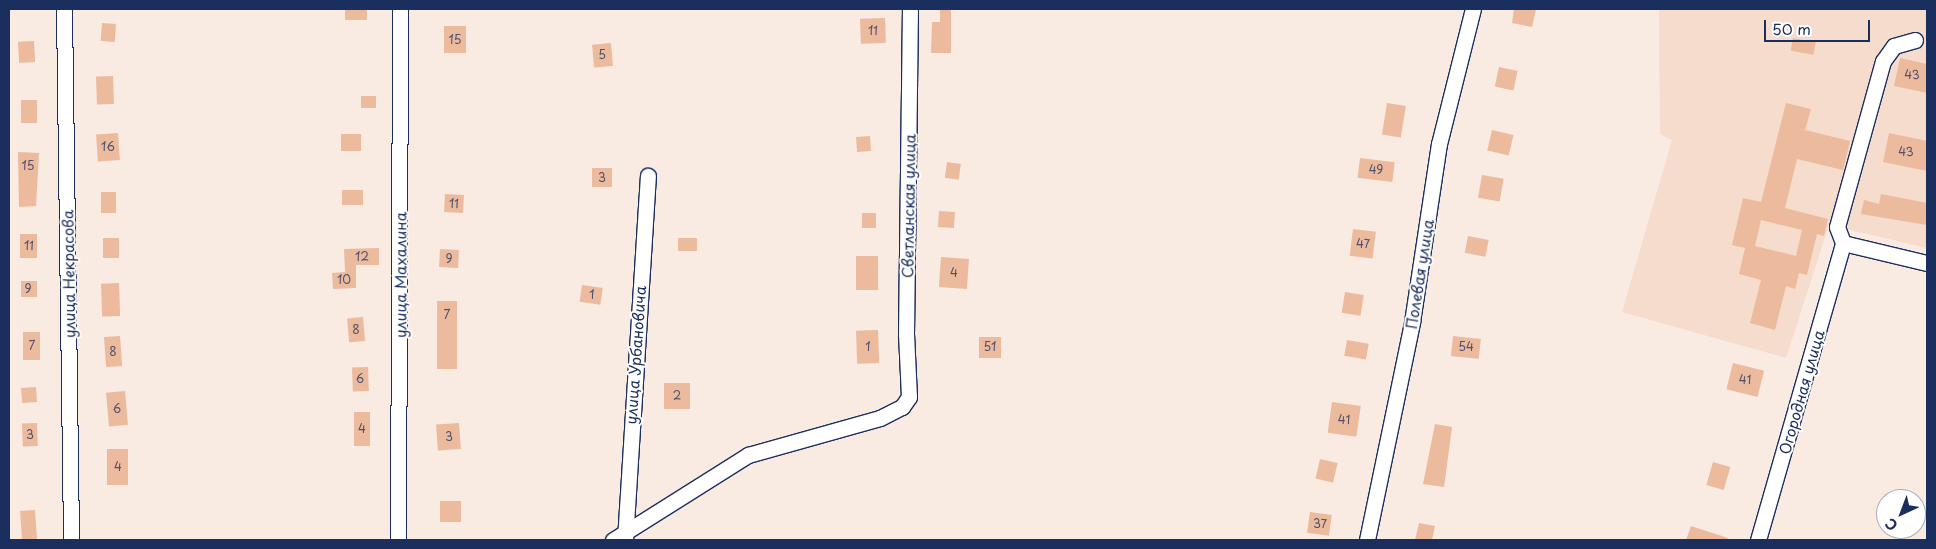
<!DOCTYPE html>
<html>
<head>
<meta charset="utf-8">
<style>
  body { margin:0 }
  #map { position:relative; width:1936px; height:549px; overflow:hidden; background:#f9eae2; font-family:"Playpen Sans",sans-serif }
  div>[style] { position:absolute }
  .built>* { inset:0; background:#f5dccd }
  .building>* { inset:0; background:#ecba9d; transform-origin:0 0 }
  .roads { filter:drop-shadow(1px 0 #1b2f5e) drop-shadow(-1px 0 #1b2f5e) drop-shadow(0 1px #1b2f5e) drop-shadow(0 -1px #1b2f5e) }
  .minor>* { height:15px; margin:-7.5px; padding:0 7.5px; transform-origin:7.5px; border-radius:7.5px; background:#fff }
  span { translate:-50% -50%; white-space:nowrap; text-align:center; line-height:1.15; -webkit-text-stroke:4px #fff; paint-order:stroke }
  .number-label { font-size:12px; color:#4f526e }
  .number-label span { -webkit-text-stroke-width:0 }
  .street-label { font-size:15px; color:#1b2f5e }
  .frame { position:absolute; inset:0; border:10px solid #1b2f5e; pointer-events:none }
  .north { position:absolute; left:1876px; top:489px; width:50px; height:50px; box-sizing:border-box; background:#fff; border:1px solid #a4acbf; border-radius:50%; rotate:223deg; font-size:14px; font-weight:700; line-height:20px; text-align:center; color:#1b2f5e }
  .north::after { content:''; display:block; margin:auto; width:18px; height:22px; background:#1b2f5e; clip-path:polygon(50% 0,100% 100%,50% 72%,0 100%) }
  .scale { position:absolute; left:1764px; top:20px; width:106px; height:22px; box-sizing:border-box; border:2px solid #1b2f5e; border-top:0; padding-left:6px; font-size:15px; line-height:18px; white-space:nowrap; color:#1b2f5e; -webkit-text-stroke:4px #fff; paint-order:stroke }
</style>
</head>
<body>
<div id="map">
  <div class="built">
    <div style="clip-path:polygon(1659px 9px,1927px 9px,1927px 248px,1829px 225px,1786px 358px,1622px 312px,1672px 140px,1660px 134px)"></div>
  </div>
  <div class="building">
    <div style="left:345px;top:9px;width:22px;height:11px"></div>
    <div style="clip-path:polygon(940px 9px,951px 9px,951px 53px,931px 53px,932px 22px,940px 22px)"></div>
    <div style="clip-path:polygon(1514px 9px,1536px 9px,1532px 27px,1512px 23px)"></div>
    <div style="left:885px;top:18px;width:25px;height:25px;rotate:88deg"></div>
    <div style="left:102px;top:23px;width:14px;height:18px;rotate:4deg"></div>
    <div style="left:444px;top:26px;width:22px;height:27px"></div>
    <div style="left:1793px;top:38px;width:23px;height:13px;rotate:10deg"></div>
    <div style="left:34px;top:41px;width:21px;height:16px;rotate:87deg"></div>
    <div style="left:611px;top:43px;width:23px;height:19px;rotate:85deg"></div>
    <div style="clip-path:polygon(1900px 58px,1927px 64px,1927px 93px,1894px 86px)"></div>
    <div style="left:1499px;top:67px;width:19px;height:20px;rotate:12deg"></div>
    <div style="left:113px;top:76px;width:28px;height:17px;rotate:88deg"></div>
    <div style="left:376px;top:96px;width:12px;height:15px;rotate:90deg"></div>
    <div style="left:21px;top:100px;width:16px;height:23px"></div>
    <div style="left:1387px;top:103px;width:19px;height:32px;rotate:9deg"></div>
    <div style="clip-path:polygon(evenodd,1786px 103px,1811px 109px,1805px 130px,1850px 141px,1843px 170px,1797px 159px,1785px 208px,1828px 219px,1824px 236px,1817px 234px,1807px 275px,1799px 273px,1795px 289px,1786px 286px,1775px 330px,1750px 323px,1761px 280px,1739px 274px,1745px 248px,1732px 245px,1743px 198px,1761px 202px,1786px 103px,1761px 220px,1802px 230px,1796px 256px,1755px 246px,1761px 220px)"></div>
    <div style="left:1492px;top:130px;width:22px;height:21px;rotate:13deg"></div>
    <div style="left:118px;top:133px;width:27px;height:22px;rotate:86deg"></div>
    <div style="clip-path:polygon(1889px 133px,1927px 141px,1927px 171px,1883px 162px)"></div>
    <div style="left:341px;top:134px;width:20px;height:17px"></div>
    <div style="left:870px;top:136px;width:15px;height:14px;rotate:86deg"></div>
    <div style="clip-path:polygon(18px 152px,39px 153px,36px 206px,19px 207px)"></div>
    <div style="left:1360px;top:158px;width:35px;height:20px;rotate:7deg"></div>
    <div style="left:947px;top:162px;width:14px;height:16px;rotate:8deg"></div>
    <div style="left:592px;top:168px;width:20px;height:19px"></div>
    <div style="left:1482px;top:175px;width:22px;height:23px;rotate:10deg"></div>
    <div style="left:342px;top:190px;width:21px;height:15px"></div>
    <div style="left:101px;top:192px;width:15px;height:21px"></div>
    <div style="left:445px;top:194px;width:19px;height:18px;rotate:3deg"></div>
    <div style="clip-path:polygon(1881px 194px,1927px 203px,1927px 225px,1861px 214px,1864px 200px,1879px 204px)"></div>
    <div style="left:939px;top:211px;width:16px;height:16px;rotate:4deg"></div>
    <div style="left:862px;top:213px;width:14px;height:15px"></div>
    <div style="left:1353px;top:229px;width:23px;height:27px;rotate:7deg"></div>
    <div style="left:20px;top:234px;width:17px;height:24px"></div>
    <div style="left:1468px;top:236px;width:21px;height:17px;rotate:11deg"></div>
    <div style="left:103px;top:238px;width:16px;height:20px"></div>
    <div style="left:678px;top:238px;width:19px;height:13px"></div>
    <div style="clip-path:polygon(379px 248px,379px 265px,356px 265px,356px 288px,333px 289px,332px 273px,345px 272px,344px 249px)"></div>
    <div style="left:440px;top:249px;width:19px;height:18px;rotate:3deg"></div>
    <div style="left:856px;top:256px;width:22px;height:34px"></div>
    <div style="left:941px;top:257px;width:28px;height:30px;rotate:4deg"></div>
    <div style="left:21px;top:281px;width:16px;height:16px"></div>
    <div style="left:119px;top:283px;width:33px;height:18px;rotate:88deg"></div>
    <div style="left:582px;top:285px;width:21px;height:17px;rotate:8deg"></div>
    <div style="left:1345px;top:292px;width:19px;height:21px;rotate:9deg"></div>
    <div style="left:437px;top:301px;width:20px;height:68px"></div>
    <div style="left:363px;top:317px;width:24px;height:16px;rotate:85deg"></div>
    <div style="left:878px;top:330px;width:33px;height:22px;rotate:88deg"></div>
    <div style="left:23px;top:332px;width:17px;height:28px"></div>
    <div style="left:120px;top:336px;width:30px;height:16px;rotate:86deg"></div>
    <div style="left:1453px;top:336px;width:28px;height:20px;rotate:6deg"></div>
    <div style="left:979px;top:337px;width:22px;height:21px"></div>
    <div style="left:1347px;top:340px;width:22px;height:16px;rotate:10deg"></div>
    <div style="left:1733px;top:363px;width:32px;height:27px;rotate:14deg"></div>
    <div style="left:368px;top:367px;width:24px;height:16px;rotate:88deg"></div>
    <div style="left:664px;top:383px;width:26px;height:26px"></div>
    <div style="left:36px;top:387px;width:15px;height:15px;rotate:86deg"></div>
    <div style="left:125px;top:391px;width:34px;height:19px;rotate:85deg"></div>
    <div style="left:1332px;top:402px;width:29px;height:31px;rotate:8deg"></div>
    <div style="left:354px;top:412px;width:16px;height:34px"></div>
    <div style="left:37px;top:423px;width:23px;height:15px;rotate:88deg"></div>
    <div style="left:459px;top:423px;width:26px;height:23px;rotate:86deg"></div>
    <div style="clip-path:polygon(1435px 424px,1452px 427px,1444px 487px,1423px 484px)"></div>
    <div style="left:107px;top:449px;width:21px;height:36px"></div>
    <div style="left:1320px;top:459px;width:18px;height:20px;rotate:13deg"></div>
    <div style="left:1713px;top:462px;width:18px;height:24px;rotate:16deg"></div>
    <div style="left:461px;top:501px;width:21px;height:21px;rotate:90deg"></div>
    <div style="left:35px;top:510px;width:30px;height:15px;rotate:86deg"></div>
    <div style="left:1310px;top:512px;width:22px;height:21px;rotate:8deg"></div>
    <div style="clip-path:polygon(1419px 523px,1435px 526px,1432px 540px,1415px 540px)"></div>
    <div style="clip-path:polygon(1691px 526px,1728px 538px,1727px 540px,1686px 540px)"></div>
  </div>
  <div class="roads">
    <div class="minor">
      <div style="left:64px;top:9px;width:531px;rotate:89.24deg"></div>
      <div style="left:1915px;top:40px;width:22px;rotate:164deg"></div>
      <div style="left:1894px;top:46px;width:19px;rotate:126deg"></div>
      <div style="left:1883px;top:61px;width:172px;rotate:105.5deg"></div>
      <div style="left:1837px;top:227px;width:17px;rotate:69deg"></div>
      <div style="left:1843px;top:243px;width:86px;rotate:13.4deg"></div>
      <div style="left:398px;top:540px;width:531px;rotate:-89.78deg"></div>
      <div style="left:613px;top:540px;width:160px;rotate:-32.2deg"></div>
      <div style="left:748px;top:455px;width:137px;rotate:-15.7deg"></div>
      <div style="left:880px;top:418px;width:25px;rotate:-27deg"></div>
      <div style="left:902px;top:407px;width:12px;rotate:-55deg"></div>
      <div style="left:909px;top:397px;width:63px;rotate:-92.7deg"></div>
      <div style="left:906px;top:334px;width:325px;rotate:-89.3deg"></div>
      <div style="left:625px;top:540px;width:365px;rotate:-86.4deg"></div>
      <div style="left:1367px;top:540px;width:223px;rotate:-78.3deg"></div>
      <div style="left:1412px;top:322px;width:180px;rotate:-81.4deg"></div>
      <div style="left:1439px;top:144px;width:139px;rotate:-75.9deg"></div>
      <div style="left:1758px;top:540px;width:309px;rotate:-74deg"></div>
    </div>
  </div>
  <div class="number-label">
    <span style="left:873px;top:31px">11</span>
    <span style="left:455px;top:40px">15</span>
    <span style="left:602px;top:55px">5</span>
    <span style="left:1912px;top:75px">43</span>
    <span style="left:108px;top:147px">16</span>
    <span style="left:1906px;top:152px">43</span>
    <span style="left:28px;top:166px">15</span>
    <span style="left:1376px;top:170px">49</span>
    <span style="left:602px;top:178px">3</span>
    <span style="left:454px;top:204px">11</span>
    <span style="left:1363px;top:244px">47</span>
    <span style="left:29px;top:246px">11</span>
    <span style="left:362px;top:257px">12</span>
    <span style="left:449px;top:259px">9</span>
    <span style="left:954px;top:273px">4</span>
    <span style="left:344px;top:280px">10</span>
    <span style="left:28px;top:289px">9</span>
    <span style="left:592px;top:295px">1</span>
    <span style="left:447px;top:315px">7</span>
    <span style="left:356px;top:330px">8</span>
    <span style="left:32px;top:346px">7</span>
    <span style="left:868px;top:347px">1</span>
    <span style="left:990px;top:347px">51</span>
    <span style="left:1466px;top:347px">54</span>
    <span style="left:113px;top:352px">8</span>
    <span style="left:360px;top:379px">6</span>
    <span style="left:1745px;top:380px">41</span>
    <span style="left:677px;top:396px">2</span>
    <span style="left:117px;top:409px">6</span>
    <span style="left:1344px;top:420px">41</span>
    <span style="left:362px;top:429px">4</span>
    <span style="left:30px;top:435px">3</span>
    <span style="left:449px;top:437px">3</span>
    <span style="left:118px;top:467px">4</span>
    <span style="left:1320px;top:524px">37</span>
  </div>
  <div class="street-label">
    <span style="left:908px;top:206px;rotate:-89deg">Светланская улица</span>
    <span style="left:68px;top:274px;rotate:-91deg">улица Некрасова</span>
    <span style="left:1419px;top:274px;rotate:-81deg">Полевая улица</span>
    <span style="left:400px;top:275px;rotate:-90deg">улица Махалина</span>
    <span style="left:635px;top:355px;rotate:-86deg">улица Урбановича</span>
    <span style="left:1801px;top:392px;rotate:-74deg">Огородная улица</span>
  </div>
  <div class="frame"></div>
  <div class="north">С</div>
  <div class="scale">50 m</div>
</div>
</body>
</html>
